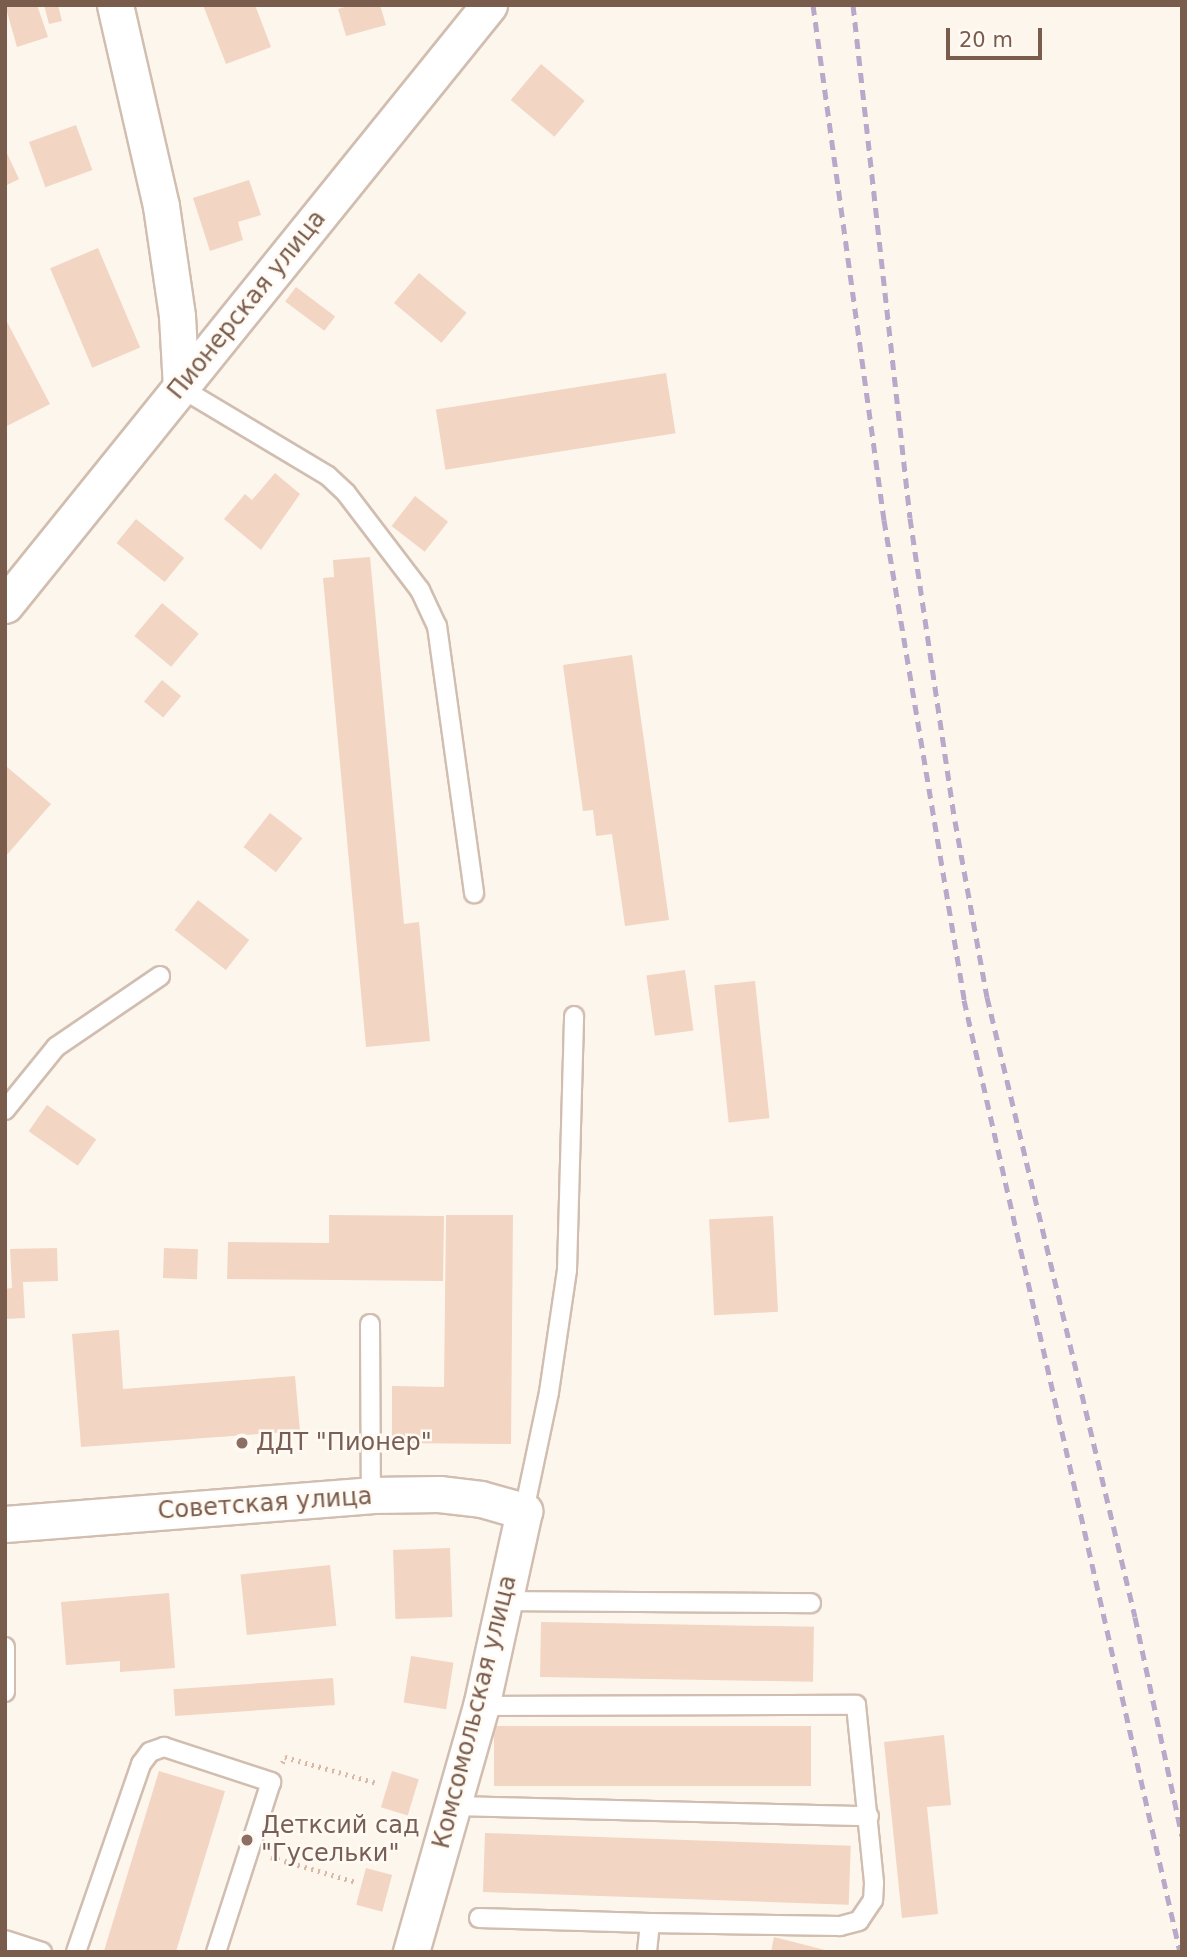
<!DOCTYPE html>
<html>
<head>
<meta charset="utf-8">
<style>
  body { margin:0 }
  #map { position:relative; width:1187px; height:1957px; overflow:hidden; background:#fdf6ec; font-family:"DejaVu Sans",sans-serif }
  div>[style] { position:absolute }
  .building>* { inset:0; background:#f3d5c3; transform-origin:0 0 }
  .path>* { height:4.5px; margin-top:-2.25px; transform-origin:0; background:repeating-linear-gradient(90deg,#d9b8a5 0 2px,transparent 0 7px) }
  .roads { filter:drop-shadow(2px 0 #d1beb0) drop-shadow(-2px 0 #d1beb0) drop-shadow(0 2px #d1beb0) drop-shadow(0 -2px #d1beb0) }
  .lane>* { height:18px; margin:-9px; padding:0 9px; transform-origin:9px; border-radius:9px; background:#fff }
  .street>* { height:35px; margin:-17.5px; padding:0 17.5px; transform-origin:17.5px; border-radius:17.5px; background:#fff }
  .rail>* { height:5px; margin-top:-2.5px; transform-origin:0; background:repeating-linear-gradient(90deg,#b9a8c9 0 10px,transparent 0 17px) }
  .dots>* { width:19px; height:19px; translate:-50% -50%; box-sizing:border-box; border:4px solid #fffaf3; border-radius:50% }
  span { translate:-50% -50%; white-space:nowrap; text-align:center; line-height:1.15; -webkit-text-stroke:5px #fffaf3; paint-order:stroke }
  .street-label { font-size:24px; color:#7a5c4d }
  .education-label { font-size:24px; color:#785e54 }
  .left { translate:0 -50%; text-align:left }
  .frame { position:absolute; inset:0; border:7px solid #7a5c4d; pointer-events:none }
  .scale { position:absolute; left:946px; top:28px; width:96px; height:32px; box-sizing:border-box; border:4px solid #7a5c4d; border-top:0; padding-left:9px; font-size:21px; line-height:24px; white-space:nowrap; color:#7a5c4d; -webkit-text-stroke:5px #fffaf3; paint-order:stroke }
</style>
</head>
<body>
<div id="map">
  <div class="building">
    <div style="clip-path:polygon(5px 5px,37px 5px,48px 37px,17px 47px)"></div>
    <div style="clip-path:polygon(44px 5px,58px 5px,62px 21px,49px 24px)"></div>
    <div style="clip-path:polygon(203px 5px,255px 5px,271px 47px,226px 64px)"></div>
    <div style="clip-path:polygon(351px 5px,380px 5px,386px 25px,346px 36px,338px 9px)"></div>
    <div style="left:541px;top:64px;width:57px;height:47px;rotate:40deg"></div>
    <div style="left:76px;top:125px;width:48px;height:50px;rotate:70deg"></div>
    <div style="clip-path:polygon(5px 149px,19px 179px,5px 186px)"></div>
    <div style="clip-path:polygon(249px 180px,261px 215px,238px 222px,243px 240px,210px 251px,193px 198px)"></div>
    <div style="left:98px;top:248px;width:108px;height:52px;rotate:67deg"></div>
    <div style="left:419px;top:273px;width:62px;height:39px;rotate:40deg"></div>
    <div style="left:296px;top:287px;width:49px;height:18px;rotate:37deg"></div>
    <div style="clip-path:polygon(5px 318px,50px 404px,5px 427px)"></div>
    <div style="left:666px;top:373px;width:61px;height:233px;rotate:81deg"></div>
    <div style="clip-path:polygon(275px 473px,300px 494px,261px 550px,224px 519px,245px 494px,252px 500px)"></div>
    <div style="left:415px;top:496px;width:42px;height:38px;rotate:38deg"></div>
    <div style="left:136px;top:519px;width:62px;height:31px;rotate:39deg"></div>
    <div style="clip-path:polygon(370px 557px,404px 924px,419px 922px,430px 1041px,366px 1047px,323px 578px,334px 577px,333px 560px)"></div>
    <div style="left:162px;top:603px;width:48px;height:43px;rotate:40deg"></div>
    <div style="clip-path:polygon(632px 655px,669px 920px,625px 926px,612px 834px,596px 836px,593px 810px,583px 811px,563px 665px)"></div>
    <div style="left:162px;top:680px;width:25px;height:28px;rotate:40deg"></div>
    <div style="clip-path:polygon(7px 767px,51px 804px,5px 857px,5px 769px)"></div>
    <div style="left:270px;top:813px;width:41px;height:43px;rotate:38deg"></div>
    <div style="left:198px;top:900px;width:65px;height:38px;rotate:38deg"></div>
    <div style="left:685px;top:970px;width:61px;height:39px;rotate:82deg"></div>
    <div style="left:755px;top:981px;width:138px;height:41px;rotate:84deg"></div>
    <div style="left:47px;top:1105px;width:60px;height:32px;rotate:35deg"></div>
    <div style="clip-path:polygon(329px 1215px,444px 1216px,443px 1281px,227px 1279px,228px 1242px,329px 1243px)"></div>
    <div style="clip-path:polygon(446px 1215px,513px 1215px,511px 1444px,392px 1443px,392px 1386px,444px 1387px)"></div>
    <div style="left:773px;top:1216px;width:96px;height:64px;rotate:87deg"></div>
    <div style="clip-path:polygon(57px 1248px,58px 1281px,23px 1282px,25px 1318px,5px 1319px,5px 1289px,12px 1288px,10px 1249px)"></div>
    <div style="left:164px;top:1248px;width:34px;height:30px;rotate:2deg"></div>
    <div style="clip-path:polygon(119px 1330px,123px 1389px,295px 1376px,300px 1431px,81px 1447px,72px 1334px)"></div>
    <div style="left:450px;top:1548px;width:69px;height:57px;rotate:88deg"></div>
    <div style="left:330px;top:1565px;width:61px;height:90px;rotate:84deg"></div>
    <div style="clip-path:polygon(169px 1593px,175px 1668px,120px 1672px,120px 1661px,66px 1665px,61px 1602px)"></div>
    <div style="left:541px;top:1622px;width:273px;height:55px;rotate:1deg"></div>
    <div style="left:411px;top:1656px;width:43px;height:47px;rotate:9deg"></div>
    <div style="left:333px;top:1678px;width:27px;height:160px;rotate:86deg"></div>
    <div style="left:494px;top:1726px;width:317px;height:60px"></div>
    <div style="clip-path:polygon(944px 1735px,951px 1805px,927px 1807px,938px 1914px,902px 1918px,884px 1742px)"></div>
    <div style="left:159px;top:1771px;width:69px;height:189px;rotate:17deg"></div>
    <div style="left:392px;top:1771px;width:28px;height:38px;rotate:17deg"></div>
    <div style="left:485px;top:1833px;width:366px;height:59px;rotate:2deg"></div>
    <div style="left:366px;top:1868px;width:27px;height:38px;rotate:15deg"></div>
    <div style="clip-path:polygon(774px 1937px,829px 1951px,829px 1952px,771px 1952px)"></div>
  </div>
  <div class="path">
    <div style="left:282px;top:1763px;width:7px;rotate:-63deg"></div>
    <div style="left:285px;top:1757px;width:96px;rotate:15.8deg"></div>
    <div style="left:271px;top:1857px;width:89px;rotate:16.4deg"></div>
  </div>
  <div class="roads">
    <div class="lane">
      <div style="left:181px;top:388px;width:171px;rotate:30.9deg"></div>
      <div style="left:328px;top:476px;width:25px;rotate:43deg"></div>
      <div style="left:346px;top:493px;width:122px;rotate:52.7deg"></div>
      <div style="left:420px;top:590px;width:40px;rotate:65deg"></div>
      <div style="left:437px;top:626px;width:270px;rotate:82.1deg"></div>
      <div style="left:5px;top:1110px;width:81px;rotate:-51deg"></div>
      <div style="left:56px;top:1047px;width:126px;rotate:-34.3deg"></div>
      <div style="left:370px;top:1324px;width:171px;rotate:89.7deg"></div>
      <div style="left:524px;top:1511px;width:122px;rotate:-78.1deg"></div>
      <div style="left:549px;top:1392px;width:123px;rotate:-81.6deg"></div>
      <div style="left:567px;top:1270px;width:254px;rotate:-88.4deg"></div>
      <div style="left:504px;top:1601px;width:307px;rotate:0.4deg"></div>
      <div style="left:5px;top:1647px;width:45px;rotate:90deg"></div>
      <div style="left:481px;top:1706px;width:375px;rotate:-0.2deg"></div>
      <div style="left:856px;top:1705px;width:179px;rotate:84.2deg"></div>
      <div style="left:874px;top:1883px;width:17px;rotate:93deg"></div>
      <div style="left:873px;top:1900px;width:25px;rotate:124deg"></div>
      <div style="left:859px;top:1921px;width:20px;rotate:165deg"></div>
      <div style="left:840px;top:1926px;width:190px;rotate:-179.1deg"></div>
      <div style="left:453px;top:1806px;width:416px;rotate:1.4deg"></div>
      <div style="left:479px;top:1918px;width:171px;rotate:1.7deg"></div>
      <div style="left:650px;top:1923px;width:29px;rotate:96deg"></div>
      <div style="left:5px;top:1940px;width:39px;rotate:18deg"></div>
      <div style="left:76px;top:1952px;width:199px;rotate:-70.9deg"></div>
      <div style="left:141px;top:1764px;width:15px;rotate:-53deg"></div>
      <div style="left:150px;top:1752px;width:15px;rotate:-20deg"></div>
      <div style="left:164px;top:1747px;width:113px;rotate:18.1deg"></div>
      <div style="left:271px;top:1782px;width:179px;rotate:107.9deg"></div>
    </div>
    <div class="street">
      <div style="left:115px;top:5px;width:206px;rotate:77.1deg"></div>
      <div style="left:161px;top:206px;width:111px;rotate:81.7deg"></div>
      <div style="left:177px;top:316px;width:72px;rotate:86.8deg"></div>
      <div style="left:5px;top:605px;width:771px;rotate:-51.11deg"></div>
      <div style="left:5px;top:1524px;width:367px;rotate:-4.5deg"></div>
      <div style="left:371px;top:1495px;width:68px;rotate:-0.8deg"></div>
      <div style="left:439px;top:1494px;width:42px;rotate:6.8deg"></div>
      <div style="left:481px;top:1499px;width:45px;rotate:15.6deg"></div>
      <div style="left:524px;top:1511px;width:200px;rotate:102.4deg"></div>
      <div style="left:481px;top:1706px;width:256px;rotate:105.9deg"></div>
    </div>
  </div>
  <div class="rail">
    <div style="left:813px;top:5px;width:520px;rotate:82.15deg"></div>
    <div style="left:884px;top:520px;width:487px;rotate:80.5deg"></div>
    <div style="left:964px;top:1000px;width:976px;rotate:77.22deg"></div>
    <div style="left:853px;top:5px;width:516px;rotate:83.66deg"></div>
    <div style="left:910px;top:518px;width:306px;rotate:81.6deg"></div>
    <div style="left:955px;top:821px;width:179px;rotate:79.7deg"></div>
    <div style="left:987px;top:997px;width:637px;rotate:76.57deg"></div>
    <div style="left:1135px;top:1617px;width:224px;rotate:77.9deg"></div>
  </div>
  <div class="dots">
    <div style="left:242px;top:1443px;background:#8d6e63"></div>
    <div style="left:247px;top:1840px;background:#8d6e63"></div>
  </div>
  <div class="street-label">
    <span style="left:247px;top:305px;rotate:-51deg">Пионерская улица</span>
    <span style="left:265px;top:1504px;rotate:-4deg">Советская улица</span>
    <span style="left:475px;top:1712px;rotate:-76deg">Комсомольская улица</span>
  </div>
  <div class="education-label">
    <span class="left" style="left:256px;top:1443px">ДДТ "Пионер"</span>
    <span class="left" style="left:261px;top:1840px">Детксий сад<br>"Гусельки"</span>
  </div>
  <div class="frame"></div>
  <div class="scale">20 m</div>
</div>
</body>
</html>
